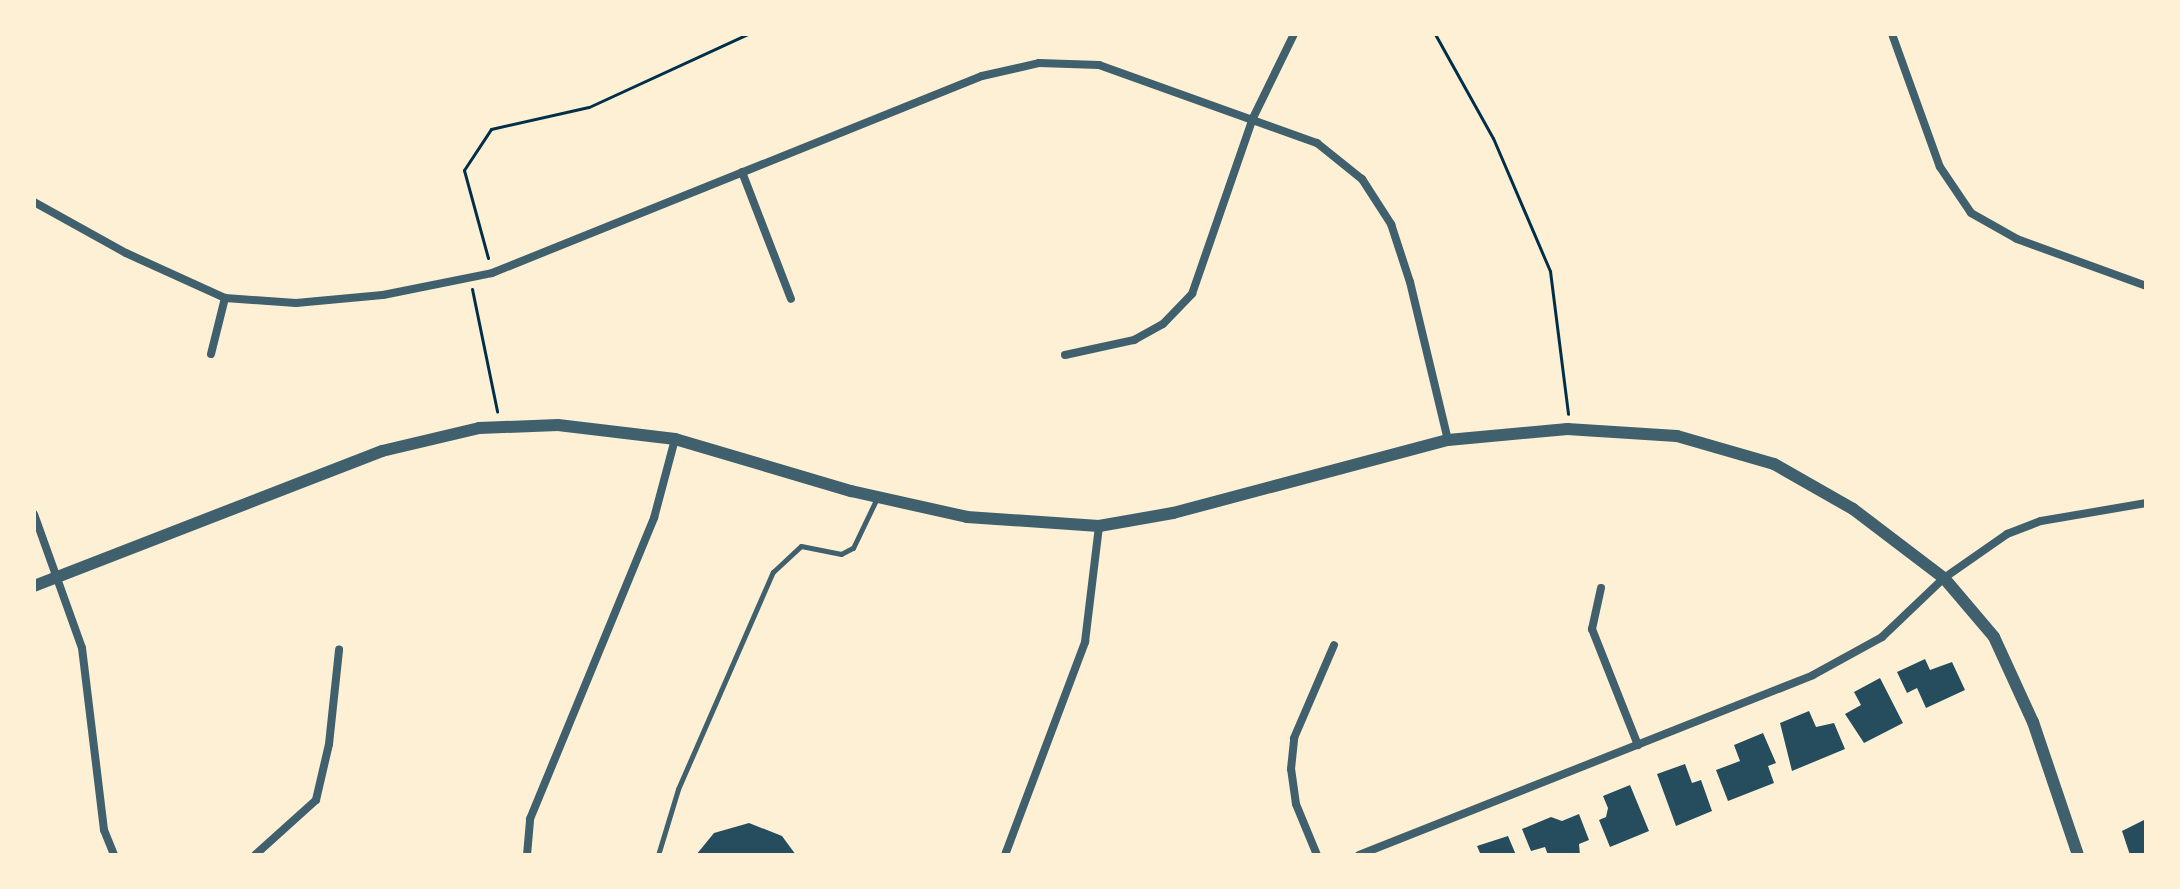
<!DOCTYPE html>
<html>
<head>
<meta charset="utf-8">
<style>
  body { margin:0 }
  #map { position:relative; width:2180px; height:889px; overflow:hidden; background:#fdf0d5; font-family:"Nunito Sans",sans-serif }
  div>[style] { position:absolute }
  .building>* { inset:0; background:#264d5e }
  .path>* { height:3px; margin:-1.5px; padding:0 1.5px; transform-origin:1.5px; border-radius:1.5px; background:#003049 }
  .service>* { height:5px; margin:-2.5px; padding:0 2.5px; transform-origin:2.5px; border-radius:2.5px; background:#3f606c }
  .minor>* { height:8px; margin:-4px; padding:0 4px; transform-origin:4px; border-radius:4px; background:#3f606c }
  .tertiary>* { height:12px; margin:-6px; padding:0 6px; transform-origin:6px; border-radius:6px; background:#3f606c }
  span { translate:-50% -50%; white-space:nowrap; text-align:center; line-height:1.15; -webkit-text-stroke:6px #fdf0d5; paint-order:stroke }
  .frame { position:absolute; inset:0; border:36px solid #fdf0d5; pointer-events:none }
</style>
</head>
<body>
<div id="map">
  <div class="building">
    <div style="clip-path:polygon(1925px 659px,1930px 670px,1952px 662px,1965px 690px,1926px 708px,1917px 688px,1907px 693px,1897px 672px)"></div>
    <div style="clip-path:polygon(1880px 678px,1903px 723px,1864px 743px,1845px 714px,1861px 705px,1854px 692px)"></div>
    <div style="clip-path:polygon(1809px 711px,1816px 727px,1834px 723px,1845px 749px,1792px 771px,1780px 723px)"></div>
    <div style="clip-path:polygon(1763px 733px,1776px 763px,1768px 766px,1774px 783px,1728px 801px,1716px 770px,1740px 761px,1734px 745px)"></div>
    <div style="clip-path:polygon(1685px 764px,1692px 783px,1701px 780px,1712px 811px,1676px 826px,1657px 774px)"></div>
    <div style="clip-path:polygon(1630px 785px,1649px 831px,1610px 847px,1599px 820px,1606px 817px,1608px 808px,1603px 796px)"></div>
    <div style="clip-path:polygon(1579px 814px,1589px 840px,1579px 844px,1580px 855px,1548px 855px,1545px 847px,1531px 851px,1522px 829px,1551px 817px,1562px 821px)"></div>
    <div style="clip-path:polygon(2146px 819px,2146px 855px,2130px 855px,2122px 831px)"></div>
    <div style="clip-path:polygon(749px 823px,782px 836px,796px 855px,696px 855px,714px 833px)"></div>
    <div style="clip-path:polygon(1508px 836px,1516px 855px,1474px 855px,1480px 853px,1477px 846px)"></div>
  </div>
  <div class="path">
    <div style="left:1435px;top:34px;width:119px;rotate:60.9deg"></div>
    <div style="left:1493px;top:138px;width:145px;rotate:66.8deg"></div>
    <div style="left:1550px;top:271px;width:144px;rotate:82.8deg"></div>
    <div style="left:488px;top:258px;width:91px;rotate:-105.3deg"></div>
    <div style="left:464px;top:170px;width:49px;rotate:-56.6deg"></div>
    <div style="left:491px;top:129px;width:100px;rotate:-12.7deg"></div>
    <div style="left:589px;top:107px;width:175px;rotate:-24.7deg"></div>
    <div style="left:472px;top:289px;width:125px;rotate:78.4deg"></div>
  </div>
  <div class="service">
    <div style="left:658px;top:855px;width:69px;rotate:-73.1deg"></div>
    <div style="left:678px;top:789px;width:237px;rotate:-66.4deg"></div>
    <div style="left:773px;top:572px;width:38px;rotate:-43deg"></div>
    <div style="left:801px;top:546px;width:41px;rotate:11.3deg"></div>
    <div style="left:841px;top:554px;width:13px;rotate:-27deg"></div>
    <div style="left:853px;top:548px;width:55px;rotate:-64.4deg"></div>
  </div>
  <div class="minor">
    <div style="left:1892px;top:34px;width:141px;rotate:70.2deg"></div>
    <div style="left:1940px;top:167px;width:55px;rotate:56deg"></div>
    <div style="left:1971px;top:213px;width:53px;rotate:29.5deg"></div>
    <div style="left:2017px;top:239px;width:137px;rotate:20deg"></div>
    <div style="left:742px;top:172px;width:136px;rotate:68.9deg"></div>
    <div style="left:34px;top:202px;width:105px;rotate:29deg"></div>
    <div style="left:126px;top:253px;width:109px;rotate:24.4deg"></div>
    <div style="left:225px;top:298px;width:71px;rotate:4deg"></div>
    <div style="left:296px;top:303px;width:87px;rotate:-5.3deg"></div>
    <div style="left:383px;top:295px;width:111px;rotate:-11.4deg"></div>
    <div style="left:492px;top:273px;width:528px;rotate:-21.9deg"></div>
    <div style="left:982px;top:76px;width:58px;rotate:-12.8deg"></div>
    <div style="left:1039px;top:63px;width:60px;rotate:1.9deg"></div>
    <div style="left:1099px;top:65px;width:232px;rotate:19.7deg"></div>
    <div style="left:1317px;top:143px;width:58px;rotate:38.7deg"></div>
    <div style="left:1362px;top:179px;width:54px;rotate:57.2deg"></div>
    <div style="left:1391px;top:224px;width:61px;rotate:71.9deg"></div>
    <div style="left:1410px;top:282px;width:163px;rotate:76.5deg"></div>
    <div style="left:211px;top:354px;width:58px;rotate:-76deg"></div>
    <div style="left:1065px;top:355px;width:71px;rotate:-12.3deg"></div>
    <div style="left:1134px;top:340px;width:33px;rotate:-29deg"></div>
    <div style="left:1163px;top:324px;width:42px;rotate:-46deg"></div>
    <div style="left:1192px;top:294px;width:186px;rotate:-70.9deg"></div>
    <div style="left:1253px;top:118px;width:93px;rotate:-64deg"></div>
    <div style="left:34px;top:514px;width:142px;rotate:70.3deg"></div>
    <div style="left:82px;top:648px;width:183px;rotate:83.1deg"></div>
    <div style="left:104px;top:830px;width:27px;rotate:68deg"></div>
    <div style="left:1601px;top:588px;width:42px;rotate:102.4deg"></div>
    <div style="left:1592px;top:629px;width:125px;rotate:68.4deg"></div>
    <div style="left:255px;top:855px;width:82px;rotate:-42deg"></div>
    <div style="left:316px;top:800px;width:57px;rotate:-76.9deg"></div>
    <div style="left:329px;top:744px;width:95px;rotate:-83.9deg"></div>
    <div style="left:527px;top:855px;width:36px;rotate:-85deg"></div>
    <div style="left:530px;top:819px;width:326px;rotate:-67.6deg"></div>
    <div style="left:654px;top:518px;width:82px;rotate:-75.1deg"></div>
    <div style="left:1005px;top:855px;width:228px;rotate:-69.4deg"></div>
    <div style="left:1085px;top:642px;width:117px;rotate:-83.1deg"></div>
    <div style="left:1317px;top:855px;width:55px;rotate:-112.4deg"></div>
    <div style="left:1296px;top:804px;width:35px;rotate:-98deg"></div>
    <div style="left:1291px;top:769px;width:31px;rotate:-84deg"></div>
    <div style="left:1294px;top:738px;width:101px;rotate:-66.7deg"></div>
    <div style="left:1359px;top:855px;width:488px;rotate:-21.6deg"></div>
    <div style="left:1813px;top:675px;width:79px;rotate:-28.8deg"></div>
    <div style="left:1882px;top:637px;width:86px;rotate:-43.6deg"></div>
    <div style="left:1944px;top:578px;width:77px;rotate:-34.9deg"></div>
    <div style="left:2007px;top:534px;width:36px;rotate:-21deg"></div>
    <div style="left:2041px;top:521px;width:107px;rotate:-9.7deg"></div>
  </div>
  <div class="tertiary">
    <div style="left:34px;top:586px;width:373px;rotate:-21.2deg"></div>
    <div style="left:382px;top:451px;width:100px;rotate:-13.3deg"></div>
    <div style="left:479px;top:428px;width:79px;rotate:-2.2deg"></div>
    <div style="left:558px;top:425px;width:118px;rotate:6.8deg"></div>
    <div style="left:675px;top:439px;width:184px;rotate:16.5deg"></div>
    <div style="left:851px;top:491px;width:119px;rotate:12.6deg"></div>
    <div style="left:967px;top:517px;width:132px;rotate:3.9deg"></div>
    <div style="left:1099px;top:526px;width:75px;rotate:-10deg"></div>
    <div style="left:1173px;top:513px;width:285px;rotate:-14.9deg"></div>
    <div style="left:1448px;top:440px;width:120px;rotate:-5.3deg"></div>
    <div style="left:1567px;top:429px;width:110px;rotate:3.6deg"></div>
    <div style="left:1677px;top:436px;width:101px;rotate:16.1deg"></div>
    <div style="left:1774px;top:464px;width:91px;rotate:29.7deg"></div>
    <div style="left:1853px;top:509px;width:114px;rotate:37.2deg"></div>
    <div style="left:1944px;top:578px;width:77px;rotate:49.7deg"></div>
    <div style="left:1994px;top:637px;width:94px;rotate:65.4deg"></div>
    <div style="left:2033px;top:722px;width:140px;rotate:71.3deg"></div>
  </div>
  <div class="frame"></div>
</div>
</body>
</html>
